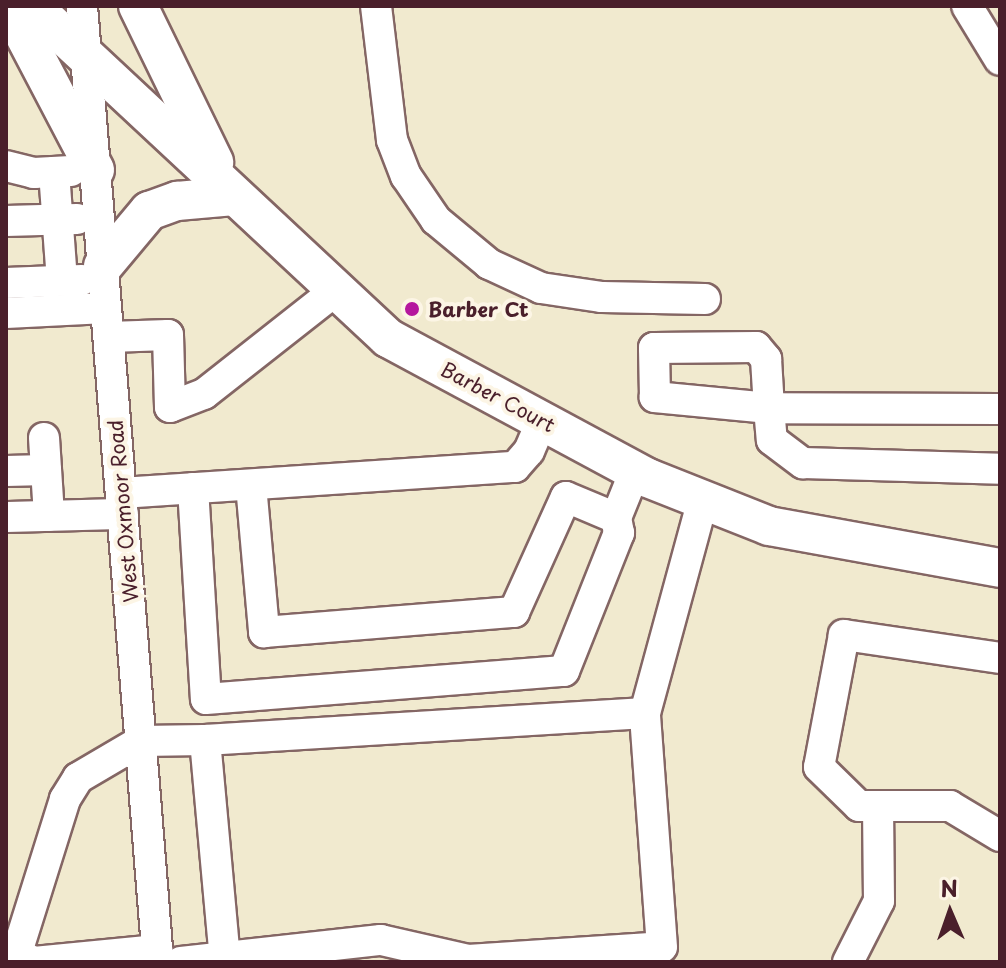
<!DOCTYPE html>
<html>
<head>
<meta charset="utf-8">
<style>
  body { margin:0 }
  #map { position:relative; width:1006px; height:968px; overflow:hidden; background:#f1eacf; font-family:"Playpen Sans",sans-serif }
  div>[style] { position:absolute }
  .roads { filter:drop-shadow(2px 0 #846664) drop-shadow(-2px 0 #846664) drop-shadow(0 2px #846664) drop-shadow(0 -2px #846664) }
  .minor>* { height:30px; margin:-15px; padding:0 15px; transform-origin:15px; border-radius:15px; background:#fff }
  .major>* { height:38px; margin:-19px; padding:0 19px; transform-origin:19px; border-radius:19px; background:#fff }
  .dots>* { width:22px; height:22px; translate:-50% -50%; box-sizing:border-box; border:4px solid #fcf5e5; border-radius:50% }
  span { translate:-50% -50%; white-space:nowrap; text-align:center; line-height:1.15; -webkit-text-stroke:8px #fcf5e5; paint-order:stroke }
  .poi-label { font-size:20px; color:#4a1f2b; font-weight:700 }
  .left { translate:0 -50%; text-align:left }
  .street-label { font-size:20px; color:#4a1f2b }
  .frame { position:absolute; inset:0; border:8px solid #4a1f2b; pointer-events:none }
  .north { position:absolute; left:910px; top:872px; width:80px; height:80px; -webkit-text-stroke:6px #fcf5e5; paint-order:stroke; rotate:358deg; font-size:22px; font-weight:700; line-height:32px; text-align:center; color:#4a1f2b }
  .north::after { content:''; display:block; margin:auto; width:28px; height:36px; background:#4a1f2b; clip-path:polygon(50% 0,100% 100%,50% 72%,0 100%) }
</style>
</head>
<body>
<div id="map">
  <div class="roads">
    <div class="minor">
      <div style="left:82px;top:6px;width:959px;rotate:85.45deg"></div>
      <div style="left:376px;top:6px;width:135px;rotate:83.2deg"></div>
      <div style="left:392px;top:140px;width:39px;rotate:69deg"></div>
      <div style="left:406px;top:176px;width:53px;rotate:55.7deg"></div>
      <div style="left:436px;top:220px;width:69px;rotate:39.7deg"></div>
      <div style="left:489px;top:264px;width:57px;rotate:24.8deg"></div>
      <div style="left:541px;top:288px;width:62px;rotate:8.4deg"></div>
      <div style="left:602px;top:297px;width:103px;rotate:1.1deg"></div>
      <div style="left:967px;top:6px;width:63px;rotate:58.6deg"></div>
      <div style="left:6px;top:166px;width:29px;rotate:14deg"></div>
      <div style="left:34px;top:173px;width:37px;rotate:-3deg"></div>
      <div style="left:54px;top:172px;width:109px;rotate:85.8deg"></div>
      <div style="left:6px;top:221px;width:71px;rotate:-1.6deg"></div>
      <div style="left:6px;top:283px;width:76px;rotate:-2.3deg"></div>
      <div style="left:6px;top:313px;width:100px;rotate:-2.9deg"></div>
      <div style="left:109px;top:337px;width:59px;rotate:-1.9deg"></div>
      <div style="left:168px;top:335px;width:72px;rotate:88.4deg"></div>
      <div style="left:170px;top:407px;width:36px;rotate:-21deg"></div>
      <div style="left:204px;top:394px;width:168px;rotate:-38.2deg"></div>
      <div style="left:756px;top:347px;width:16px;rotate:50deg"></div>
      <div style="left:766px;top:359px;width:49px;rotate:86.5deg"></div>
      <div style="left:769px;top:408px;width:115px;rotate:-174.5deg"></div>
      <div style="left:655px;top:397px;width:49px;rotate:-91.2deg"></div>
      <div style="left:654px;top:348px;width:102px;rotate:-0.6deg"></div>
      <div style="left:1000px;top:409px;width:231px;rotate:-179.8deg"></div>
      <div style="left:769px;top:408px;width:32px;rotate:85deg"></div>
      <div style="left:772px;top:440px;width:39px;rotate:37deg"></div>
      <div style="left:803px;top:463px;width:197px;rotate:1.7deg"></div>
      <div style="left:44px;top:438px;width:78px;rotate:86.3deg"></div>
      <div style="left:6px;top:471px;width:40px;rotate:-1.4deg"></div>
      <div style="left:251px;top:485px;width:148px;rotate:84.9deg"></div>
      <div style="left:264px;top:632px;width:251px;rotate:-4.6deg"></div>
      <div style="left:514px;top:612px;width:126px;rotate:-65.7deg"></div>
      <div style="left:566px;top:497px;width:54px;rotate:22.8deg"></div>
      <div style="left:193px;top:488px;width:211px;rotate:86.5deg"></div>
      <div style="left:206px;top:699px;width:359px;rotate:-4.5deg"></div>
      <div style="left:564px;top:671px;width:149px;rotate:-68.3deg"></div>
      <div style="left:619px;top:533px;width:15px;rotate:-101deg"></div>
      <div style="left:616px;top:518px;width:51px;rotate:-68deg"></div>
      <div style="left:121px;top:493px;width:395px;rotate:-3.8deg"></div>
      <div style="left:515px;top:467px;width:21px;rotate:-49deg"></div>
      <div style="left:529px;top:451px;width:33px;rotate:-67deg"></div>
      <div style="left:6px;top:517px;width:117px;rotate:-1.5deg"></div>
      <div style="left:1000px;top:658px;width:158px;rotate:-171.6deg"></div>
      <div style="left:844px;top:635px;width:134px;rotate:100.7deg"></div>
      <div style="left:819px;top:767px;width:56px;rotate:44.3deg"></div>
      <div style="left:859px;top:806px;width:91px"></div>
      <div style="left:950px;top:806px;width:58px;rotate:31deg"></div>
      <div style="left:205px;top:740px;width:441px;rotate:-3.5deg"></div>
      <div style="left:33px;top:962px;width:14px;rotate:-150deg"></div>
      <div style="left:21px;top:955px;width:9px;rotate:-103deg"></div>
      <div style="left:19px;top:946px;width:154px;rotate:-72.6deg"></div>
      <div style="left:65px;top:799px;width:25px;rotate:-58deg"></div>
      <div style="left:78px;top:778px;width:73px;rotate:-30.4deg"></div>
      <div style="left:141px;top:741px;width:64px;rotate:-0.9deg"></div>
      <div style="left:205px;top:740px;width:220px;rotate:84.8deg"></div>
      <div style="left:34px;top:962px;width:124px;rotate:-5.6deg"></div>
      <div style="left:181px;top:962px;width:201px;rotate:-6.3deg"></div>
      <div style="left:381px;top:940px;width:89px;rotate:12.9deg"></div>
      <div style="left:468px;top:960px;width:194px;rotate:-3.8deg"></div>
      <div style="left:662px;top:947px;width:235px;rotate:-94.2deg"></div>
      <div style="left:645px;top:713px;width:221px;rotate:-74.8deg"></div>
      <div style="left:848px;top:962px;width:68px;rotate:-63.1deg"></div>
      <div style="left:879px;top:901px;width:95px;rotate:-90.6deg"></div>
    </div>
    <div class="major">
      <div style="left:9px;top:6px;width:185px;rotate:62.3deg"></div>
      <div style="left:32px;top:6px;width:487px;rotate:43deg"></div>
      <div style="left:388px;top:338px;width:295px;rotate:28.3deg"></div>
      <div style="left:648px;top:478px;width:130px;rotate:21.6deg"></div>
      <div style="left:769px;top:526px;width:235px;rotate:10.3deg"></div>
      <div style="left:138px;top:6px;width:174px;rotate:64deg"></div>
      <div style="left:103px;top:266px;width:72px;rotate:-50.1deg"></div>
      <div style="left:149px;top:211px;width:30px;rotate:-20deg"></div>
      <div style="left:177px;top:201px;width:57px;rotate:-5deg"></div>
    </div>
  </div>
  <div class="dots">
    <div style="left:412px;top:309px;background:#b5179e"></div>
  </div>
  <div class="poi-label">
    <span class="left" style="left:428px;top:309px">Barber Ct</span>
  </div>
  <div class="street-label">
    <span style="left:498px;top:397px;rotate:28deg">Barber Court</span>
    <span style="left:123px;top:511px;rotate:-95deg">West Oxmoor Road</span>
  </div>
  <div class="frame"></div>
  <div class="north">N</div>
</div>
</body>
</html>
